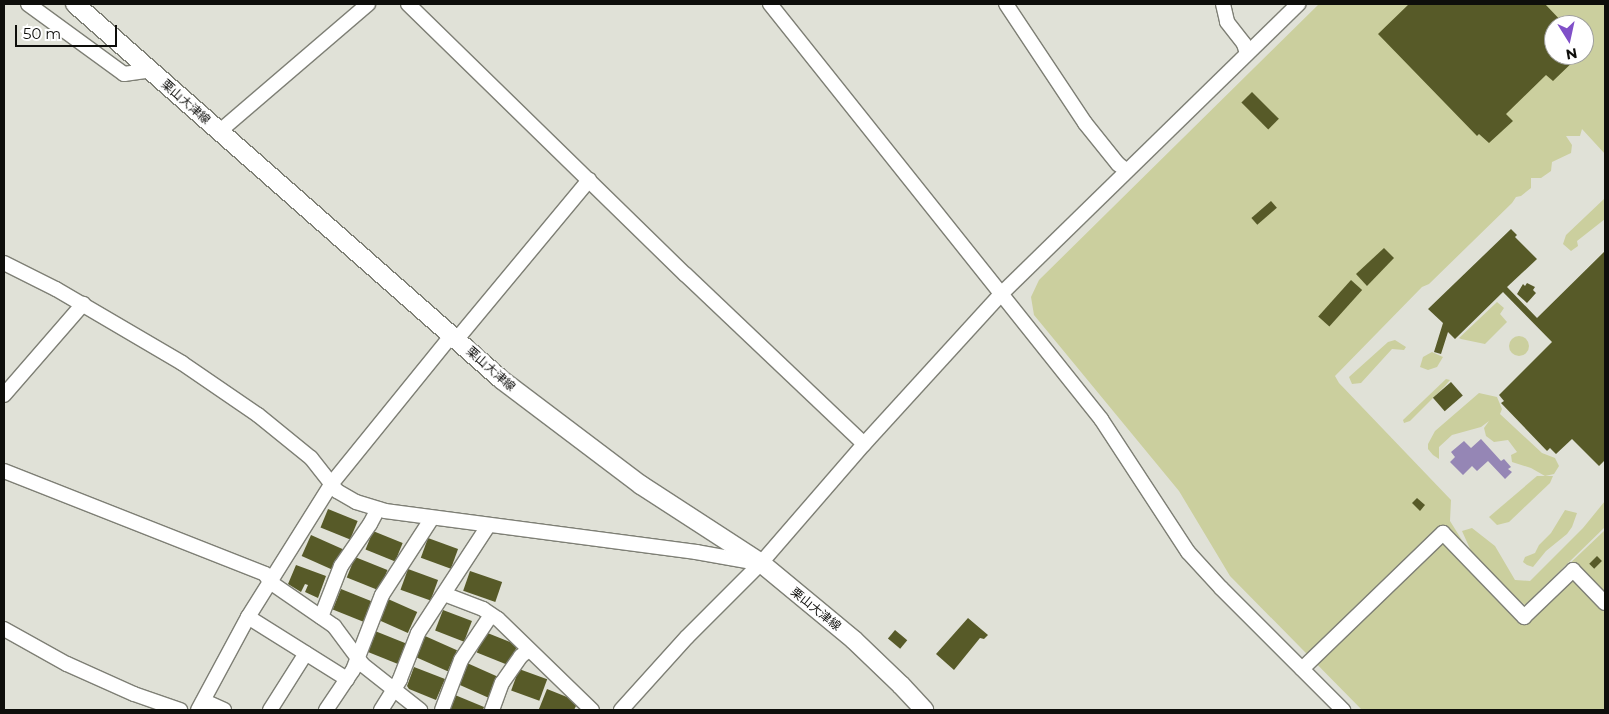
<!DOCTYPE html>
<html>
<head>
<meta charset="utf-8">
<style>
  body { margin:0 }
  #map { position:relative; width:1609px; height:714px; overflow:hidden; background:#e0e1d7; font-family:Montserrat,"Noto Sans JP",sans-serif }
  div>[style] { position:absolute }
  .green>* { inset:0; background:#cbcf9e }
  .round { border-radius:50% }
  .water>* { inset:0; background:#9586b5 }
  .building>* { inset:0; background:#575a28; transform-origin:0 0 }
  .roads { filter:drop-shadow(1px 0 #7e7f75) drop-shadow(-1px 0 #7e7f75) drop-shadow(0 1px #7e7f75) drop-shadow(0 -1px #7e7f75) }
  .minor>* { height:14px; margin:-7px; padding:0 7px; transform-origin:7px; border-radius:7px; background:#fff }
  .major>* { height:18px; margin:-9px; padding:0 9px; transform-origin:9px; border-radius:9px; background:#fff }
  span { translate:-50% -50%; white-space:nowrap; text-align:center; line-height:1.15; -webkit-text-stroke:5px #fff; paint-order:stroke }
  .street-label { font-size:12px; color:#0e0e0b }
  .frame { position:absolute; inset:0; border:5px solid #0e0e0b; pointer-events:none }
  .north { position:absolute; left:1544px; top:15px; width:50px; height:50px; box-sizing:border-box; background:#fff; border:1px solid #9f9f9d; border-radius:50%; rotate:170deg; font-size:14px; font-weight:700; line-height:20px; text-align:center; color:#0e0e0b }
  .north::after { content:''; display:block; margin:auto; width:18px; height:22px; background:#8050c8; clip-path:polygon(50% 0,100% 100%,50% 72%,0 100%) }
  .scale { position:absolute; left:15px; top:25px; width:102px; height:22px; box-sizing:border-box; border:2px solid #0e0e0b; border-top:0; padding-left:6px; font-size:15px; line-height:18px; white-space:nowrap; color:#0e0e0b; -webkit-text-stroke:4px #fff; paint-order:stroke }
</style>
</head>
<body>
<div id="map">
  <div class="green">
    <div style="clip-path:polygon(evenodd,1319px 4px,1605px 4px,1605px 154px,1582px 129px,1580px 136px,1566px 136px,1572px 145px,1571px 153px,1552px 162px,1551px 171px,1541px 178px,1531px 178px,1531px 188px,1521px 196px,1516px 197px,1512px 203px,1429px 284px,1422px 287px,1335px 376px,1339px 383px,1451px 500px,1450px 521px,1465px 545px,1471px 551px,1462px 531px,1472px 528px,1495px 546px,1515px 580px,1530px 581px,1583px 528px,1605px 501px,1605px 527px,1525px 605px,1513px 595px,1525px 606px,1605px 530px,1605px 710px,1362px 710px,1230px 576px,1179px 491px,1034px 315px,1031px 297px,1039px 280px,1319px 4px,1554px 25px,1584px 25px,1584px 55px,1554px 55px,1554px 25px)"></div>
    <div style="clip-path:polygon(1605px 198px,1605px 219px,1577px 241px,1578px 246px,1571px 251px,1563px 244px,1566px 235px)"></div>
    <div style="clip-path:polygon(1497px 302px,1504px 308px,1500px 314px,1507px 322px,1485px 344px,1461px 339px,1459px 338px)"></div>
    <div class="round" style="left:1509px;top:336px;width:20px;height:20px"></div>
    <div style="clip-path:polygon(1395px 340px,1406px 347px,1404px 350px,1392px 349px,1361px 383px,1352px 384px,1349px 377px,1388px 342px)"></div>
    <div style="clip-path:polygon(1432px 352px,1443px 357px,1437px 367px,1428px 370px,1420px 367px,1423px 357px)"></div>
    <div style="clip-path:polygon(1446px 379px,1450px 380px,1445px 386px,1410px 421px,1404px 423px,1403px 420px)"></div>
    <div style="clip-path:polygon(1479px 393px,1497px 397px,1502px 409px,1500px 414px,1542px 453px,1555px 458px,1559px 466px,1554px 474px,1545px 476px,1531px 468px,1512px 462px,1511px 455px,1517px 452px,1508px 440px,1494px 442px,1486px 436px,1484px 428px,1489px 421px,1481px 427px,1452px 435px,1439px 447px,1439px 459px,1433px 455px,1428px 449px,1428px 444px,1435px 431px)"></div>
    <div style="clip-path:polygon(1537px 476px,1553px 476px,1550px 483px,1509px 522px,1497px 525px,1489px 517px)"></div>
    <div style="clip-path:polygon(1565px 510px,1577px 513px,1572px 527px,1567px 534px,1546px 551px,1533px 567px,1527px 565px,1523px 562px,1525px 557px,1535px 553px,1539px 545px,1551px 533px)"></div>
  </div>
  <div class="water">
    <div style="clip-path:polygon(1481px 439px,1501px 461px,1504px 459px,1511px 467px,1508px 469px,1512px 472px,1505px 479px,1488px 461px,1477px 471px,1472px 466px,1463px 475px,1450px 462px,1455px 457px,1451px 452px,1464px 441px,1471px 448px)"></div>
  </div>
  <div class="building">
    <div style="clip-path:polygon(1409px 4px,1545px 4px,1565px 25px,1554px 25px,1554px 55px,1580px 55px,1553px 81px,1546px 75px,1506px 114px,1513px 121px,1489px 143px,1479px 134px,1477px 136px,1378px 34px)"></div>
    <div style="left:1252px;top:92px;width:38px;height:15px;rotate:45deg"></div>
    <div style="left:1271px;top:201px;width:9px;height:26px;rotate:49deg"></div>
    <div style="clip-path:polygon(1511px 229px,1517px 235px,1515px 237px,1537px 259px,1507px 287px,1537px 318px,1605px 251px,1605px 460px,1599px 466px,1572px 439px,1556px 454px,1550px 448px,1547px 451px,1501px 403px,1504px 401px,1499px 395px,1552px 342px,1503px 292px,1455px 339px,1448px 332px,1441px 354px,1434px 352px,1443px 323px,1428px 309px)"></div>
    <div style="clip-path:polygon(1384px 248px,1394px 258px,1367px 286px,1356px 274px)"></div>
    <div style="left:1351px;top:280px;width:15px;height:49px;rotate:42deg"></div>
    <div style="clip-path:polygon(1527px 283px,1535px 287px,1533px 290px,1536px 293px,1527px 303px,1517px 294px,1523px 284px,1525px 286px)"></div>
    <div style="left:1451px;top:382px;width:18px;height:24px;rotate:49deg"></div>
    <div style="clip-path:polygon(1417px 498px,1425px 505px,1420px 511px,1412px 503px)"></div>
    <div style="left:328px;top:509px;width:32px;height:20px;rotate:22deg"></div>
    <div style="left:373px;top:531px;width:32px;height:20px;rotate:22deg"></div>
    <div style="left:311px;top:535px;width:35px;height:23px;rotate:24deg"></div>
    <div style="left:428px;top:538px;width:32px;height:21px;rotate:20deg"></div>
    <div style="left:1597px;top:556px;width:7px;height:11px;rotate:45deg"></div>
    <div style="left:355px;top:557px;width:35px;height:22px;rotate:22deg"></div>
    <div style="clip-path:polygon(296px 565px,326px 576px,318px 598px,305px 592px,308px 585px,305px 584px,301px 592px,288px 584px)"></div>
    <div style="left:408px;top:569px;width:32px;height:22px;rotate:20deg"></div>
    <div style="left:470px;top:571px;width:34px;height:21px;rotate:19deg"></div>
    <div style="left:341px;top:589px;width:35px;height:22px;rotate:22deg"></div>
    <div style="left:388px;top:599px;width:32px;height:23px;rotate:24deg"></div>
    <div style="left:443px;top:610px;width:31px;height:22px;rotate:21deg"></div>
    <div style="clip-path:polygon(968px 618px,988px 635px,984px 639px,980px 638px,954px 670px,936px 654px)"></div>
    <div style="left:895px;top:630px;width:16px;height:11px;rotate:40deg"></div>
    <div style="left:375px;top:631px;width:35px;height:22px;rotate:22deg"></div>
    <div style="left:485px;top:632px;width:35px;height:22px;rotate:22deg"></div>
    <div style="left:425px;top:636px;width:35px;height:23px;rotate:24deg"></div>
    <div style="left:467px;top:663px;width:35px;height:23px;rotate:24deg"></div>
    <div style="clip-path:polygon(414px 667px,445px 679px,436px 700px,409px 689px,407px 686px)"></div>
    <div style="left:519px;top:669px;width:30px;height:23px;rotate:20deg"></div>
    <div style="clip-path:polygon(547px 689px,572px 699px,577px 704px,574px 710px,539px 709px)"></div>
    <div style="clip-path:polygon(455px 695px,484px 707px,483px 710px,449px 710px)"></div>
  </div>
  <div class="roads">
    <div class="minor">
      <div style="left:28px;top:4px;width:119px;rotate:36.1deg"></div>
      <div style="left:124px;top:74px;width:27px;rotate:-8deg"></div>
      <div style="left:408px;top:4px;width:388px;rotate:44.3deg"></div>
      <div style="left:686px;top:275px;width:245px;rotate:43.5deg"></div>
      <div style="left:770px;top:4px;width:531px;rotate:51.42deg"></div>
      <div style="left:1101px;top:419px;width:159px;rotate:56.8deg"></div>
      <div style="left:1188px;top:552px;width:49px;rotate:47.5deg"></div>
      <div style="left:1221px;top:588px;width:173px;rotate:45deg"></div>
      <div style="left:1006px;top:4px;width:143px;rotate:56.4deg"></div>
      <div style="left:1085px;top:123px;width:53px;rotate:51.2deg"></div>
      <div style="left:1118px;top:164px;width:11px;rotate:38deg"></div>
      <div style="left:1223px;top:4px;width:18px;rotate:77deg"></div>
      <div style="left:1227px;top:22px;width:28px;rotate:52deg"></div>
      <div style="left:1244px;top:44px;width:9px;rotate:72deg"></div>
      <div style="left:220px;top:131px;width:195px;rotate:-40.6deg"></div>
      <div style="left:4px;top:263px;width:58px;rotate:26.6deg"></div>
      <div style="left:56px;top:289px;width:146px;rotate:30.4deg"></div>
      <div style="left:182px;top:363px;width:92px;rotate:34.4deg"></div>
      <div style="left:258px;top:415px;width:68px;rotate:39.1deg"></div>
      <div style="left:311px;top:458px;width:42px;rotate:51.8deg"></div>
      <div style="left:337px;top:491px;width:22px;rotate:30deg"></div>
      <div style="left:356px;top:502px;width:30px;rotate:17deg"></div>
      <div style="left:385px;top:511px;width:314px;rotate:7.5deg"></div>
      <div style="left:696px;top:552px;width:63px;rotate:10.1deg"></div>
      <div style="left:457px;top:339px;width:207px;rotate:-50.3deg"></div>
      <div style="left:4px;top:395px;width:121px;rotate:-49deg"></div>
      <div style="left:4px;top:471px;width:281px;rotate:21.5deg"></div>
      <div style="left:265px;top:574px;width:9px;rotate:58deg"></div>
      <div style="left:270px;top:582px;width:78px;rotate:34.5deg"></div>
      <div style="left:334px;top:626px;width:49px;rotate:53.4deg"></div>
      <div style="left:363px;top:665px;width:73px;rotate:38.3deg"></div>
      <div style="left:444px;top:594px;width:42px;rotate:21deg"></div>
      <div style="left:483px;top:609px;width:18px;rotate:34deg"></div>
      <div style="left:498px;top:619px;width:131px;rotate:44.1deg"></div>
      <div style="left:248px;top:617px;width:117px;rotate:32.1deg"></div>
      <div style="left:321px;top:617px;width:55px;rotate:-68.6deg"></div>
      <div style="left:341px;top:566px;width:51px;rotate:-55.4deg"></div>
      <div style="left:370px;top:524px;width:17px;rotate:-62deg"></div>
      <div style="left:4px;top:629px;width:72px;rotate:29.1deg"></div>
      <div style="left:67px;top:664px;width:73px;rotate:24.1deg"></div>
      <div style="left:134px;top:694px;width:49px;rotate:19.2deg"></div>
      <div style="left:1302px;top:669px;width:196px;rotate:-44deg"></div>
      <div style="left:1443px;top:533px;width:117px;rotate:46deg"></div>
      <div style="left:1524px;top:617px;width:68px;rotate:-43.8deg"></div>
      <div style="left:1573px;top:570px;width:46px;rotate:45.9deg"></div>
      <div style="left:204px;top:701px;width:22px;rotate:24deg"></div>
      <div style="left:198px;top:710px;width:106px;rotate:-61.7deg"></div>
      <div style="left:248px;top:617px;width:158px;rotate:-57.9deg"></div>
      <div style="left:332px;top:483px;width:191px;rotate:-51deg"></div>
      <div style="left:270px;top:710px;width:67px;rotate:-57.7deg"></div>
      <div style="left:326px;top:710px;width:48px;rotate:-56deg"></div>
      <div style="left:353px;top:670px;width:80px;rotate:-68.9deg"></div>
      <div style="left:382px;top:595px;width:92px;rotate:-57deg"></div>
      <div style="left:381px;top:710px;width:36px;rotate:-58deg"></div>
      <div style="left:400px;top:679px;width:49px;rotate:-68.6deg"></div>
      <div style="left:418px;top:633px;width:128px;rotate:-56.8deg"></div>
      <div style="left:442px;top:710px;width:53px;rotate:-69.2deg"></div>
      <div style="left:461px;top:660px;width:54px;rotate:-56.3deg"></div>
      <div style="left:492px;top:710px;width:29px;rotate:-70deg"></div>
      <div style="left:502px;top:683px;width:33px;rotate:-55deg"></div>
      <div style="left:521px;top:656px;width:10px;rotate:-37deg"></div>
      <div style="left:621px;top:710px;width:98px;rotate:-47.9deg"></div>
      <div style="left:687px;top:637px;width:105px;rotate:-45deg"></div>
      <div style="left:761px;top:563px;width:157px;rotate:-49.1deg"></div>
      <div style="left:864px;top:444px;width:202px;rotate:-47.6deg"></div>
      <div style="left:1000px;top:295px;width:417px;rotate:-44.3deg"></div>
    </div>
    <div class="major">
      <div style="left:75px;top:4px;width:569px;rotate:41.37deg"></div>
      <div style="left:502px;top:380px;width:174px;rotate:37.1deg"></div>
      <div style="left:641px;top:485px;width:143px;rotate:33deg"></div>
      <div style="left:761px;top:563px;width:121px;rotate:39.6deg"></div>
      <div style="left:854px;top:640px;width:65px;rotate:43.8deg"></div>
      <div style="left:901px;top:685px;width:34px;rotate:47deg"></div>
    </div>
  </div>
  <div class="street-label">
    <span style="left:186px;top:102px;rotate:41deg">栗山大津線</span>
    <span style="left:491px;top:369px;rotate:41deg">栗山大津線</span>
    <span style="left:816px;top:609px;rotate:39deg">栗山大津線</span>
  </div>
  <div class="frame"></div>
  <div class="north">N</div>
  <div class="scale">50 m</div>
</div>
</body>
</html>
